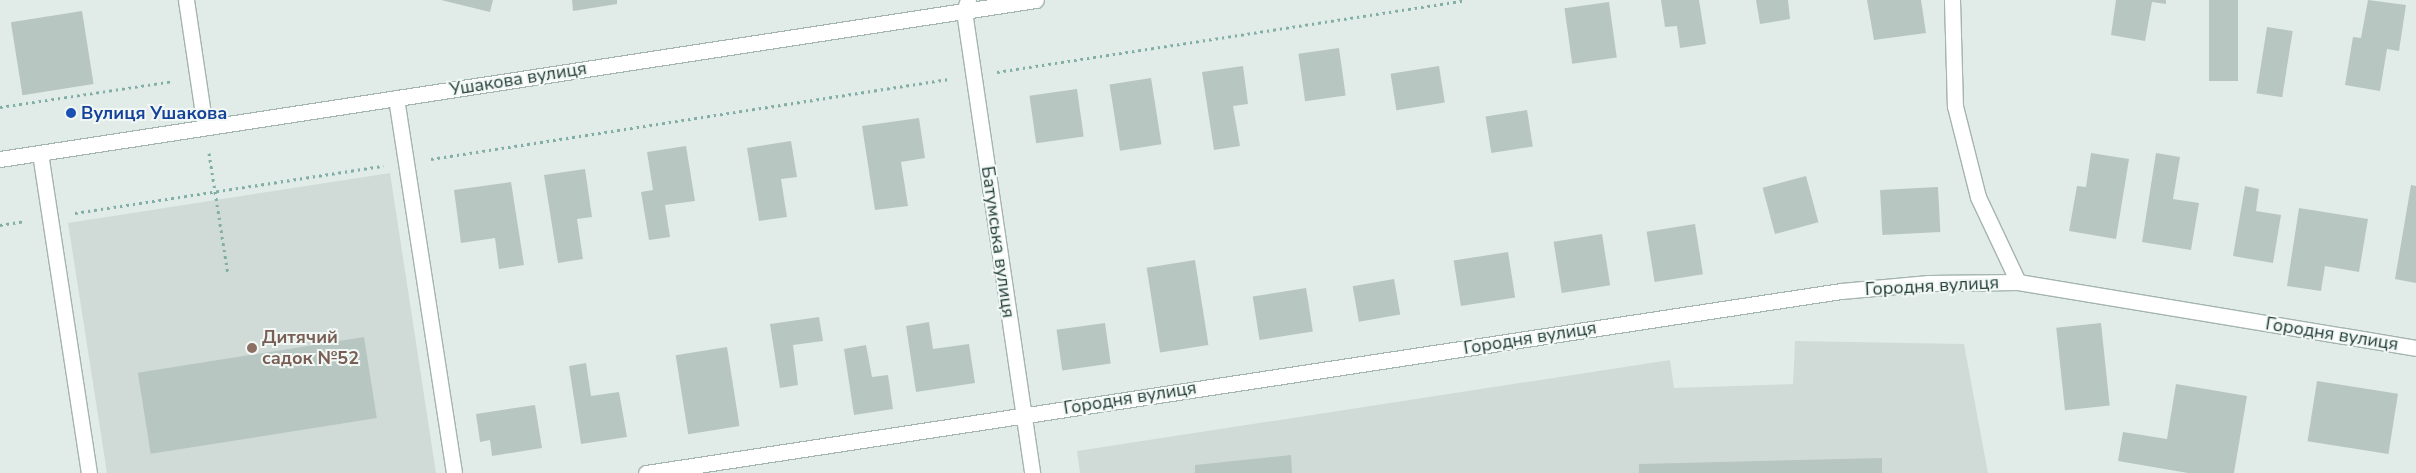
<!DOCTYPE html>
<html>
<head>
<meta charset="utf-8">
<style>
  body { margin:0 }
  #map { position:relative; width:2416px; height:473px; overflow:hidden; background:#e1ece8; font-family:"Nunito Sans",sans-serif }
  div>[style] { position:absolute }
  .built>* { inset:0; background:#d0dbd7 }
  .building>* { inset:0; background:#b7c6c1; transform-origin:0 0 }
  .path>* { height:3px; margin-top:-1.5px; transform-origin:0; background:repeating-linear-gradient(90deg,#82afa5 0 2.5px,transparent 0 6.5px) }
  .roads { filter:drop-shadow(1px 0 #a4b4af) drop-shadow(-1px 0 #a4b4af) drop-shadow(0 1px #a4b4af) drop-shadow(0 -1px #a4b4af) }
  .minor>* { height:15px; margin:-7.5px; padding:0 7.5px; transform-origin:7.5px; border-radius:7.5px; background:#fff }
  .tertiary>* { height:15px; margin:-7.5px; padding:0 7.5px; transform-origin:7.5px; border-radius:7.5px; background:#fff }
  .dots>* { width:14px; height:14px; translate:-50% -50%; box-sizing:border-box; border:2px solid #f2f8f5; border-radius:50% }
  span { translate:-50% -50%; white-space:nowrap; text-align:center; line-height:1.15; -webkit-text-stroke:4px #f2f8f5; paint-order:stroke }
  .street-label { font-size:18px; color:#223c37 }
  .transit-label { font-size:18px; color:#164399; font-weight:700 }
  .left { translate:0 -50%; text-align:left }
  .education-label { font-size:18px; color:#785e54; font-weight:700 }
</style>
</head>
<body>
<div id="map">
  <div class="built">
    <div style="clip-path:polygon(390px 173px,436px 473px,107px 473px,68px 223px)"></div>
    <div style="clip-path:polygon(1795px 341px,1964px 344px,1988px 473px,1080px 473px,1077px 451px,1670px 360px,1674px 388px,1793px 384px)"></div>
  </div>
  <div class="building">
    <div style="clip-path:polygon(441px 0,493px 0,490px 12px)"></div>
    <div style="clip-path:polygon(572px 0,617px 0,617px 4px,573px 11px)"></div>
    <div style="clip-path:polygon(1661px 0,1699px 0,1706px 44px,1680px 48px,1677px 26px,1665px 27px)"></div>
    <div style="clip-path:polygon(1756px 0,1788px 0,1790px 19px,1760px 24px)"></div>
    <div style="clip-path:polygon(1867px 0,1921px 0,1926px 33px,1874px 40px)"></div>
    <div style="clip-path:polygon(2116px 0,2166px 0,2166px 4px,2152px 2px,2145px 41px,2111px 35px)"></div>
    <div style="left:2209px;top:0;width:29px;height:81px"></div>
    <div style="clip-path:polygon(2368px 0,2406px 5px,2399px 51px,2387px 49px,2380px 91px,2345px 85px,2353px 37px,2361px 38px)"></div>
    <div style="left:1609px;top:2px;width:56px;height:45px;rotate:82deg"></div>
    <div style="left:82px;top:11px;width:74px;height:72px;rotate:81deg"></div>
    <div style="left:2267px;top:27px;width:26px;height:67px;rotate:9deg"></div>
    <div style="left:1339px;top:48px;width:48px;height:41px;rotate:82deg"></div>
    <div style="clip-path:polygon(1243px 66px,1248px 104px,1233px 106px,1240px 146px,1214px 150px,1202px 72px)"></div>
    <div style="left:1439px;top:66px;width:37px;height:49px;rotate:81deg"></div>
    <div style="left:1151px;top:78px;width:67px;height:42px;rotate:81deg"></div>
    <div style="left:1077px;top:89px;width:48px;height:48px;rotate:82deg"></div>
    <div style="left:1527px;top:110px;width:37px;height:42px;rotate:81deg"></div>
    <div style="clip-path:polygon(919px 118px,925px 158px,901px 162px,908px 206px,875px 210px,862px 126px)"></div>
    <div style="clip-path:polygon(791px 141px,797px 177px,781px 179px,787px 217px,759px 221px,747px 148px)"></div>
    <div style="clip-path:polygon(686px 146px,695px 201px,665px 205px,670px 237px,649px 240px,641px 192px,653px 190px,647px 152px)"></div>
    <div style="clip-path:polygon(2091px 153px,2129px 159px,2116px 239px,2069px 231px,2077px 186px,2086px 187px)"></div>
    <div style="clip-path:polygon(2156px 153px,2180px 157px,2173px 199px,2199px 203px,2191px 250px,2142px 242px)"></div>
    <div style="clip-path:polygon(585px 169px,592px 217px,577px 219px,583px 259px,558px 263px,544px 175px)"></div>
    <div style="left:1806px;top:176px;width:48px;height:45px;rotate:75deg"></div>
    <div style="clip-path:polygon(511px 182px,524px 265px,499px 269px,495px 238px,461px 243px,454px 190px)"></div>
    <div style="clip-path:polygon(2411px 185px,2416px 186px,2416px 283px,2395px 279px)"></div>
    <div style="clip-path:polygon(2245px 186px,2259px 189px,2256px 211px,2281px 215px,2273px 263px,2233px 256px)"></div>
    <div style="left:1938px;top:187px;width:45px;height:58px;rotate:87deg"></div>
    <div style="clip-path:polygon(2299px 208px,2368px 219px,2359px 272px,2325px 266px,2321px 291px,2287px 286px)"></div>
    <div style="left:1695px;top:224px;width:51px;height:49px;rotate:81deg"></div>
    <div style="left:1602px;top:234px;width:52px;height:49px;rotate:81deg"></div>
    <div style="left:1508px;top:252px;width:46px;height:55px;rotate:81deg"></div>
    <div style="left:1195px;top:260px;width:86px;height:49px;rotate:81deg"></div>
    <div style="left:1394px;top:279px;width:36px;height:42px;rotate:80deg"></div>
    <div style="left:1306px;top:288px;width:44px;height:54px;rotate:81deg"></div>
    <div style="clip-path:polygon(819px 317px,823px 341px,793px 345px,798px 385px,780px 388px,770px 324px)"></div>
    <div style="clip-path:polygon(929px 322px,933px 349px,969px 344px,975px 383px,916px 392px,906px 326px)"></div>
    <div style="left:1105px;top:323px;width:41px;height:49px;rotate:82deg"></div>
    <div style="left:2101px;top:323px;width:83px;height:45px;rotate:84deg"></div>
    <div style="left:364px;top:337px;width:82px;height:229px;rotate:81deg"></div>
    <div style="clip-path:polygon(866px 345px,872px 377px,888px 375px,893px 409px,854px 415px,844px 349px)"></div>
    <div style="left:727px;top:347px;width:80px;height:52px;rotate:81deg"></div>
    <div style="clip-path:polygon(586px 363px,591px 396px,619px 392px,627px 437px,581px 444px,569px 366px)"></div>
    <div style="left:2317px;top:381px;width:82px;height:61px;rotate:9deg"></div>
    <div style="clip-path:polygon(2176px 384px,2247px 396px,2234px 473px,2188px 473px,2118px 461px,2123px 432px,2167px 439px)"></div>
    <div style="clip-path:polygon(535px 405px,542px 448px,492px 456px,490px 440px,480px 442px,476px 414px)"></div>
    <div style="clip-path:polygon(1291px 455px,1292px 473px,1195px 473px,1195px 465px)"></div>
    <div style="clip-path:polygon(1882px 458px,1882px 473px,1639px 473px,1639px 464px)"></div>
  </div>
  <div class="path">
    <div style="left:997px;top:72px;width:474px;rotate:-8.7deg"></div>
    <div style="left:0;top:107px;width:175px;rotate:-8.5deg"></div>
    <div style="left:209px;top:153px;width:123px;rotate:81.1deg"></div>
    <div style="left:431px;top:159px;width:524px;rotate:-8.78deg"></div>
    <div style="left:75px;top:213px;width:312px;rotate:-8.7deg"></div>
    <div style="left:0;top:225px;width:24px;rotate:-9deg"></div>
  </div>
  <div class="roads">
    <div class="minor">
      <div style="left:186px;top:0;width:128px;rotate:81.5deg"></div>
      <div style="left:968px;top:0;width:12px;rotate:110deg"></div>
      <div style="left:964px;top:11px;width:467px;rotate:81.6deg"></div>
      <div style="left:1952px;top:0;width:106px;rotate:88.4deg"></div>
      <div style="left:1955px;top:106px;width:94px;rotate:75.8deg"></div>
      <div style="left:1978px;top:197px;width:94px;rotate:64.8deg"></div>
      <div style="left:396px;top:98px;width:379px;rotate:81.2deg"></div>
      <div style="left:40px;top:153px;width:324px;rotate:81.3deg"></div>
      <div style="left:646px;top:473px;width:1209px;rotate:-8.66deg"></div>
      <div style="left:1841px;top:291px;width:88px;rotate:-5.2deg"></div>
      <div style="left:1929px;top:283px;width:89px;rotate:-0.6deg"></div>
      <div style="left:2018px;top:282px;width:403px;rotate:9.4deg"></div>
    </div>
    <div class="tertiary">
      <div style="left:0;top:159px;width:1048px;rotate:-8.73deg"></div>
    </div>
  </div>
  <div class="dots">
    <div style="left:71px;top:113px;background:#1a4fb4"></div>
    <div style="left:252px;top:348px;background:#8d6e63"></div>
  </div>
  <div class="street-label">
    <span style="left:518px;top:79px;rotate:-9deg">Ушакова вулиця</span>
    <span style="left:998px;top:242px;rotate:82deg">Батумська вулиця</span>
    <span style="left:1932px;top:286px;rotate:-3deg">Городня вулиця</span>
    <span style="left:2332px;top:334px;rotate:9deg">Городня вулиця</span>
    <span style="left:1530px;top:338px;rotate:-9deg">Городня вулиця</span>
    <span style="left:1130px;top:398px;rotate:-9deg">Городня вулиця</span>
  </div>
  <div class="transit-label">
    <span class="left" style="left:81px;top:113px">Вулиця Ушакова</span>
  </div>
  <div class="education-label">
    <span class="left" style="left:262px;top:348px">Дитячий<br>садок №52</span>
  </div>
</div>
</body>
</html>
